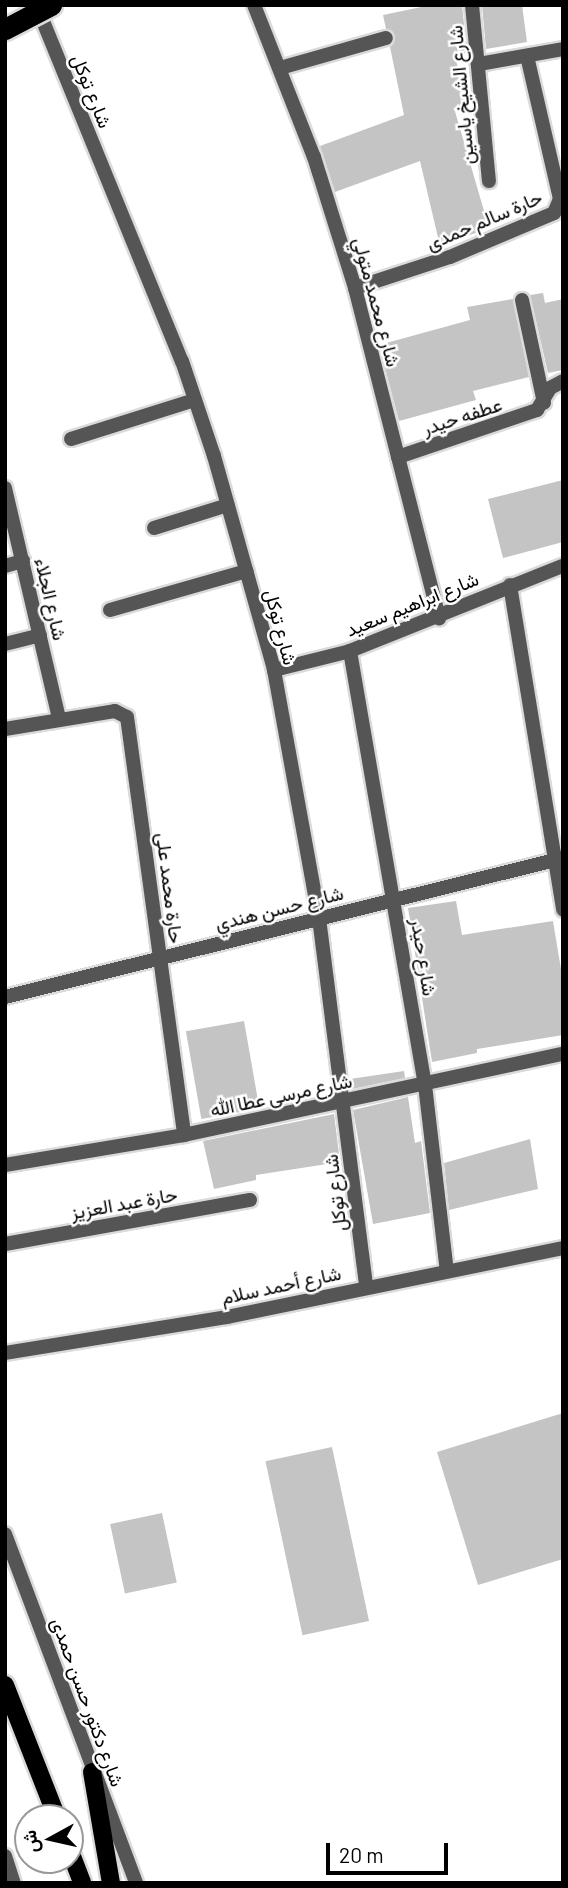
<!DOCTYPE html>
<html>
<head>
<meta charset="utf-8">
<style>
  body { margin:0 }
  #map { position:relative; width:568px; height:1888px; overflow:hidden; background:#fff; font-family:Barlow,Vazirmatn,sans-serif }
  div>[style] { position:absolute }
  .building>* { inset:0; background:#c4c4c4; transform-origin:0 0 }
  .roads { filter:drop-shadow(2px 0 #dbdbdb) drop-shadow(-2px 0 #dbdbdb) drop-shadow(0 2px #dbdbdb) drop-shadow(0 -2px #dbdbdb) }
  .minor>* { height:14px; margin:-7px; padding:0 7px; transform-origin:7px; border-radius:7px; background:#555 }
  .tertiary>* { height:14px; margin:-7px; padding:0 7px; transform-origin:7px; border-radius:7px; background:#555 }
  .primary>* { height:18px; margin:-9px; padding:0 9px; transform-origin:9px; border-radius:9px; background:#000 }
  .bridges { filter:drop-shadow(2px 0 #dbdbdb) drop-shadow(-2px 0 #dbdbdb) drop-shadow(0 2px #dbdbdb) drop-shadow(0 -2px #dbdbdb) }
  .motorway-bridge>* { height:21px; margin:-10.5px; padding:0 10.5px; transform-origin:10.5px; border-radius:10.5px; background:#000 }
  span { translate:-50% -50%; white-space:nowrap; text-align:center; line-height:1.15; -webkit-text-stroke:5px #fff; paint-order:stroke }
  .street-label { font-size:19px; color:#000 }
  .frame { position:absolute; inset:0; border:7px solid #000; pointer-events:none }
  .north { position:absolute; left:14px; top:1804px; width:70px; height:70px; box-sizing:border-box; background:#fff; border:2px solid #999; border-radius:50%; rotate:262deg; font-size:19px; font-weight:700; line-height:28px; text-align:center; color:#000 }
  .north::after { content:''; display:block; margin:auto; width:24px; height:32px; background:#000; clip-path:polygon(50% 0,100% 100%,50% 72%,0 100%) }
  .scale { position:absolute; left:326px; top:1843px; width:122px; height:32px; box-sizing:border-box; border:4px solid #000; border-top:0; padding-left:9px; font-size:21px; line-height:24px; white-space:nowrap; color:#000; -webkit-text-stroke:5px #fff; paint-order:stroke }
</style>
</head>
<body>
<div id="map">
  <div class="building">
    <div style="clip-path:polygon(431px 5px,462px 5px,467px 52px,456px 59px,465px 106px,454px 108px,489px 228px,440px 246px,420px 161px,335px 192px,320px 146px,404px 115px,390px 47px,395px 36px,386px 29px,383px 15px)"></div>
    <div style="clip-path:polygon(482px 5px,522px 5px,527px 42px,486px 49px)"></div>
    <div style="clip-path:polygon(543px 293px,545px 303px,563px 299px,563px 370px,548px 373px,530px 295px)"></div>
    <div style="clip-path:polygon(513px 299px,529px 377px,473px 391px,476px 400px,399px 421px,379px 345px,470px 320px,467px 307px)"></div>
    <div style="clip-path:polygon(563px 480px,563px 542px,503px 558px,488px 499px)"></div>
    <div style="clip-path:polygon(456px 901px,462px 935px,553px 921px,563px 981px,563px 1035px,477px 1049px,477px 1053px,432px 1062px,408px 908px)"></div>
    <div style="left:244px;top:1021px;width:89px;height:59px;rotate:80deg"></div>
    <div style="clip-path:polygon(404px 1071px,405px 1078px,352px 1089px,350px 1079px)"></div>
    <div style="clip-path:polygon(408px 1097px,415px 1143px,421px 1141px,430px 1213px,373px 1224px,353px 1110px)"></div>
    <div style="clip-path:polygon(334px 1114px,340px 1162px,256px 1175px,256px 1180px,214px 1189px,203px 1141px)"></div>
    <div style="clip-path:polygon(530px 1139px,538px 1189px,449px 1210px,444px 1163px)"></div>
    <div style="clip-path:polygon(563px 1413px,563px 1559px,478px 1585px,437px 1452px)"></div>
    <div style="left:332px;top:1447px;width:178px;height:68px;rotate:78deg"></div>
    <div style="left:162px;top:1513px;width:71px;height:53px;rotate:78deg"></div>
  </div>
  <div class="roads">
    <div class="minor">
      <div style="left:254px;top:5px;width:163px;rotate:68.5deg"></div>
      <div style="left:314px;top:157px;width:137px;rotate:72.6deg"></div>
      <div style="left:355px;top:288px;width:341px;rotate:75.7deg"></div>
      <div style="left:472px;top:5px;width:177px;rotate:84.5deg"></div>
      <div style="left:38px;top:9px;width:380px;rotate:67.8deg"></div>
      <div style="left:182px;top:361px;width:100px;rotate:71.4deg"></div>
      <div style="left:214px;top:456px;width:222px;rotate:74.3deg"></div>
      <div style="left:274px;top:670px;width:252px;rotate:79.7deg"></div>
      <div style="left:319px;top:918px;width:372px;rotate:82.7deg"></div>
      <div style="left:479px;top:64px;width:85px;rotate:-10.1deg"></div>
      <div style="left:280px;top:68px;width:110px;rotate:-15.8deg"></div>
      <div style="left:355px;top:288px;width:100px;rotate:-18.1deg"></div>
      <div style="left:450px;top:257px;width:113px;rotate:-22.9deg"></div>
      <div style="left:554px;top:213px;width:15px;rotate:-67deg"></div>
      <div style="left:560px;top:199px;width:147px;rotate:-103deg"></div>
      <div style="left:522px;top:300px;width:105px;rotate:77.9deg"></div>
      <div style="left:71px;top:439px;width:130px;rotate:-17.5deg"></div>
      <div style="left:398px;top:457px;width:147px;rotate:-18.7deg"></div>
      <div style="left:537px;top:410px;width:26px;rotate:-59deg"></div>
      <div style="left:550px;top:388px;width:15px;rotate:-28deg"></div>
      <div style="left:5px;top:488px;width:237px;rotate:76.8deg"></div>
      <div style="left:154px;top:528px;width:77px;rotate:-17.3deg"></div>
      <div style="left:5px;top:566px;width:19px;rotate:-16deg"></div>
      <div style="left:510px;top:585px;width:329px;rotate:80.7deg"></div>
      <div style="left:110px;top:610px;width:142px;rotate:-15.9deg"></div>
      <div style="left:5px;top:644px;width:36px;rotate:-14deg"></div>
      <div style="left:350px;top:651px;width:440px;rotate:80.2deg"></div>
      <div style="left:425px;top:1085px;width:187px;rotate:83.3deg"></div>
      <div style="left:274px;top:670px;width:78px;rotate:-14deg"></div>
      <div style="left:350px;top:651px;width:229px;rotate:-21.8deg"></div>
      <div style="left:5px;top:729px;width:111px;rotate:-9.3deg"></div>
      <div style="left:115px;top:711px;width:13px;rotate:27deg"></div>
      <div style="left:127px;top:717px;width:422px;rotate:82.2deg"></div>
      <div style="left:5px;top:997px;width:575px;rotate:-13.99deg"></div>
      <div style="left:5px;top:1165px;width:181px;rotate:-9.5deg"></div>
      <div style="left:184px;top:1135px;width:388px;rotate:-12.1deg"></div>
      <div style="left:5px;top:1244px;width:249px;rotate:-10.2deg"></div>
      <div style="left:5px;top:1353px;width:225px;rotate:-9.2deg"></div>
      <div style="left:227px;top:1317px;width:343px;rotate:-11.6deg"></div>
      <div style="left:5px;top:1534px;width:373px;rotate:69.4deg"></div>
    </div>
    <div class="tertiary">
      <div style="left:5px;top:1856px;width:28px;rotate:72deg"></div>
    </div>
    <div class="primary">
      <div style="left:5px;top:1685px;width:143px;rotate:68.6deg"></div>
      <div style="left:92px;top:1772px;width:113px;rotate:80.3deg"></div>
      <div style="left:70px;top:1851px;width:34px;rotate:69deg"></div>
    </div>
  </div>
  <div class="bridges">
    <div class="motorway-bridge">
      <div style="left:5px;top:29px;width:52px;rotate:-27.6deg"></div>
    </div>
  </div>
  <div class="street-label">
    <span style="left:92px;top:91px;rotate:68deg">شارع توكل</span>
    <span style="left:461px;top:95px;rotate:-95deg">شارع الشيخ ياسين</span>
    <span style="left:484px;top:220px;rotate:-23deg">حارة سالم حمدى</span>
    <span style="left:377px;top:302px;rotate:75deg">شارع محمد متولي</span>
    <span style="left:462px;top:416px;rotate:-18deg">عطفه حيدر</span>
    <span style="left:51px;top:599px;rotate:77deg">شارع الجلاء</span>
    <span style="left:412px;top:604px;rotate:-22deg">شارع ابراهيم سعيد</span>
    <span style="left:281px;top:627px;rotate:75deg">شارع توكل</span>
    <span style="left:170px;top:888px;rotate:83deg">حارة محمد على</span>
    <span style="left:279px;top:908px;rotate:-14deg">شارع حسن هندي</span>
    <span style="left:424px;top:957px;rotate:81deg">شارع حيدر</span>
    <span style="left:281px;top:1095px;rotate:-12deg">شارع مرسى عطا الله</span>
    <span style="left:335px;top:1193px;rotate:-97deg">شارع توكل</span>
    <span style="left:124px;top:1203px;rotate:-10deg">حارة عبد العزيز</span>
    <span style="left:281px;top:1285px;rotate:-12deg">شارع أحمد سلام</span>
    <span style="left:88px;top:1702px;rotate:70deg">شارع دكتور حسن حمدى</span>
  </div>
  <div class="frame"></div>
  <div class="north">ش</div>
  <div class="scale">20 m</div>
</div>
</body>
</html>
